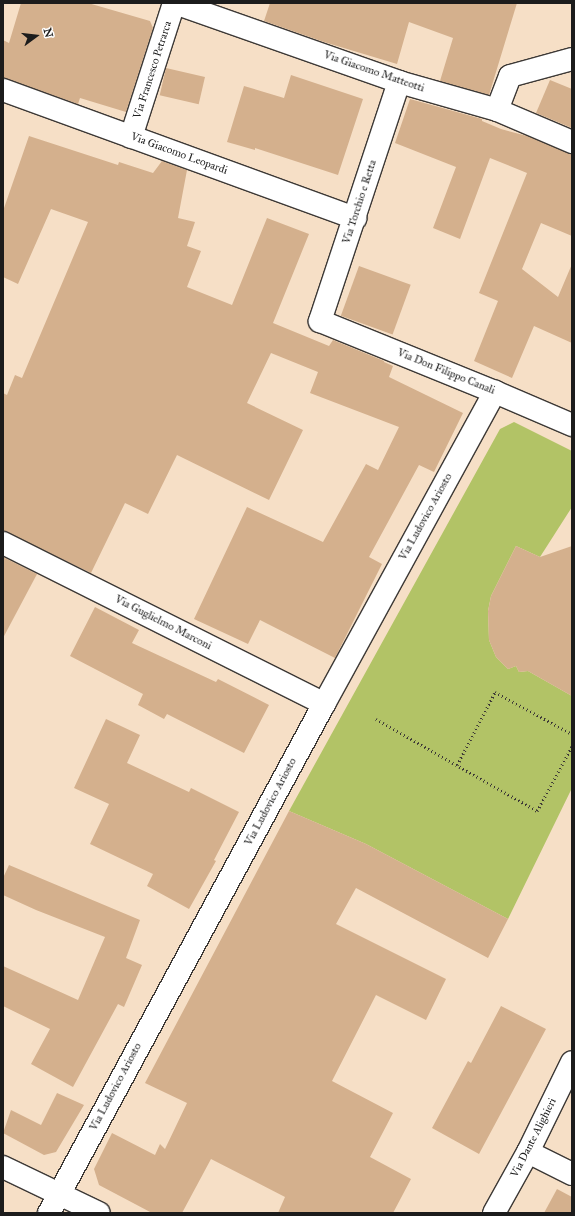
<!DOCTYPE html>
<html>
<head>
<meta charset="utf-8">
<style>
  body { margin:0 }
  #map { position:relative; width:575px; height:1216px; overflow:hidden; background:#f6dfc6; font-family:"IM FELL Great Primer",serif }
  div>[style] { position:absolute }
  .green>* { inset:0; background:#b2c366 }
  .building>* { inset:0; background:#d4b08d; transform-origin:0 0 }
  .path>* { height:2.5px; margin-top:-1.25px; transform-origin:0; background:repeating-linear-gradient(90deg,#3d3936 0 1px,transparent 0 4px) }
  .roads { filter:drop-shadow(1px 0 #3d3936) drop-shadow(-1px 0 #3d3936) drop-shadow(0 1px #3d3936) drop-shadow(0 -1px #3d3936) }
  .minor>* { height:22px; margin:-11px; padding:0 11px; transform-origin:11px; border-radius:11px; background:#fff }
  span { translate:-50% -50%; white-space:nowrap; text-align:center; line-height:1.15; -webkit-text-stroke:3px #fff; paint-order:stroke }
  .street-label { font-size:11px; color:#1c1c1c }
  .frame { position:absolute; inset:0; border:4px solid #1c1c1c; pointer-events:none }
  .north { position:absolute; left:16px; top:16px; width:40px; height:40px; -webkit-text-stroke:3px #fff; paint-order:stroke; rotate:75deg; font-size:11px; font-weight:700; line-height:16px; text-align:center; color:#1c1c1c }
  .north::after { content:''; display:block; margin:auto; width:14px; height:18px; background:#1c1c1c; clip-path:polygon(50% 0,100% 100%,50% 72%,0 100%) }
</style>
</head>
<body>
<div id="map">
  <div class="green">
    <div style="clip-path:polygon(514px 422px,572px 451px,572px 507px,540px 557px,516px 546px,491px 596px,488px 611px,489px 640px,496px 657px,508px 669px,516px 666px,519px 672px,528px 671px,572px 696px,572px 788px,508px 919px,366px 844px,289px 811px,500px 429px)"></div>
  </div>
  <div class="building">
    <div style="clip-path:polygon(21px 3px,88px 3px,150px 21px,153px 28px,126px 112px,80px 98px,78px 104px,3px 78px,3px 40px,9px 43px)"></div>
    <div style="clip-path:polygon(270px 3px,517px 3px,489px 95px,440px 81px,453px 38px,409px 22px,397px 64px,324px 42px,264px 21px)"></div>
    <div style="left:166px;top:68px;width:40px;height:28px;rotate:13deg"></div>
    <div style="clip-path:polygon(291px 75px,363px 99px,338px 175px,255px 148px,255px 150px,227px 142px,244px 86px,284px 98px)"></div>
    <div style="clip-path:polygon(550px 80px,572px 89px,572px 128px,536px 113px)"></div>
    <div style="clip-path:polygon(410px 99px,482px 119px,482px 121px,501px 129px,527px 136px,572px 154px,572px 236px,541px 223px,522px 269px,558px 297px,572px 264px,572px 343px,534px 326px,512px 378px,474px 361px,498px 301px,479px 293px,527px 173px,490px 158px,460px 239px,433px 228px,456px 167px,395px 143px)"></div>
    <div style="clip-path:polygon(29px 136px,118px 165px,119px 162px,153px 173px,162px 161px,187px 170px,178px 218px,195px 222px,187px 246px,201px 251px,187px 287px,232px 305px,267px 218px,309px 234px,273px 323px,329px 346px,333px 340px,384px 361px,384px 362px,393px 366px,389px 377px,463px 413px,434px 472px,419px 465px,369px 557px,382px 564px,335px 658px,260px 620px,248px 644px,194px 619px,247px 507px,323px 542px,366px 464px,378px 470px,399px 427px,310px 393px,318px 372px,271px 353px,247px 403px,303px 430px,269px 500px,177px 455px,148px 514px,125px 503px,91px 573px,3px 531px,3px 393px,7px 395px,15px 375px,22px 378px,88px 222px,51px 209px,18px 284px,3px 277px,3px 211px)"></div>
    <div style="left:359px;top:266px;width:55px;height:53px;rotate:20deg"></div>
    <div style="clip-path:polygon(516px 546px,540px 557px,572px 546px,572px 696px,528px 671px,519px 672px,516px 666px,508px 669px,496px 657px,489px 640px,488px 611px,491px 596px)"></div>
    <div style="clip-path:polygon(3px 557px,37px 574px,3px 638px)"></div>
    <div style="clip-path:polygon(95px 607px,139px 630px,132px 643px,216px 682px,218px 679px,269px 705px,244px 753px,167px 714px,164px 719px,138px 705px,143px 694px,70px 656px)"></div>
    <div style="clip-path:polygon(106px 719px,140px 735px,127px 763px,189px 792px,191px 788px,239px 812px,214px 860px,216px 861px,189px 909px,147px 886px,153px 874px,90px 844px,109px 804px,74px 788px)"></div>
    <div style="clip-path:polygon(289px 811px,366px 844px,508px 919px,488px 958px,356px 888px,336px 924px,446px 979px,426px 1020px,376px 995px,332px 1081px,393px 1113px,370px 1157px,411px 1179px,393px 1213px,278px 1213px,285px 1197px,211px 1159px,182px 1213px,152px 1213px,99px 1185px,94px 1169px,112px 1133px,155px 1155px,160px 1144px,165px 1149px,187px 1103px,145px 1083px)"></div>
    <div style="clip-path:polygon(9px 865px,140px 920px,126px 958px,142px 965px,124px 1007px,118px 1004px,73px 1087px,31px 1064px,50px 1029px,3px 1006px,3px 966px,78px 1000px,105px 937px,36px 910px,3px 895px,3px 878px)"></div>
    <div style="clip-path:polygon(501px 1006px,546px 1029px,479px 1154px,432px 1128px,468px 1061px,471px 1063px)"></div>
    <div style="clip-path:polygon(57px 1093px,84px 1105px,56px 1152px,44px 1155px,3px 1133px,11px 1110px,41px 1125px)"></div>
    <div style="clip-path:polygon(557px 1189px,572px 1197px,572px 1213px,544px 1213px)"></div>
  </div>
  <div class="path">
    <div style="left:376px;top:719px;width:185px;rotate:29.7deg"></div>
    <div style="left:537px;top:811px;width:74px;rotate:-61.7deg"></div>
    <div style="left:457px;top:765px;width:82px;rotate:-62.5deg"></div>
    <div style="left:495px;top:692px;width:88px;rotate:28.6deg"></div>
  </div>
  <div class="roads">
    <div class="minor">
      <div style="left:175px;top:3px;width:238px;rotate:19.4deg"></div>
      <div style="left:399px;top:82px;width:102px;rotate:15.9deg"></div>
      <div style="left:497px;top:110px;width:82px;rotate:23.1deg"></div>
      <div style="left:399px;top:82px;width:252px;rotate:108.3deg"></div>
      <div style="left:320px;top:321px;width:189px;rotate:22.1deg"></div>
      <div style="left:495px;top:392px;width:84px;rotate:23.2deg"></div>
      <div style="left:3px;top:90px;width:375px;rotate:20deg"></div>
      <div style="left:497px;top:110px;width:36px;rotate:-69deg"></div>
      <div style="left:510px;top:76px;width:64px;rotate:-15.3deg"></div>
      <div style="left:131px;top:137px;width:141px;rotate:-72.2deg"></div>
      <div style="left:3px;top:543px;width:359px;rotate:26.6deg"></div>
      <div style="left:528px;top:1152px;width:49px;rotate:26.6deg"></div>
      <div style="left:3px;top:1167px;width:106px;rotate:25.6deg"></div>
      <div style="left:49px;top:1213px;width:579px;rotate:-61.62deg"></div>
      <div style="left:324px;top:704px;width:356px;rotate:-61.3deg"></div>
      <div style="left:494px;top:1213px;width:70px;rotate:-60.9deg"></div>
      <div style="left:528px;top:1152px;width:100px;rotate:-63.9deg"></div>
    </div>
  </div>
  <div class="street-label">
    <span style="left:153px;top:70px;rotate:-72deg">Via Francesco Petrarca</span>
    <span style="left:374px;top:72px;rotate:19deg">Via Giacomo Matteotti</span>
    <span style="left:179px;top:154px;rotate:20deg">Via Giacomo Leopardi</span>
    <span style="left:360px;top:202px;rotate:-72deg">Via Torchio e Retta</span>
    <span style="left:446px;top:372px;rotate:22deg">Via Don Filippo Canali</span>
    <span style="left:426px;top:517px;rotate:-61deg">Via Ludovico Ariosto</span>
    <span style="left:163px;top:623px;rotate:27deg">Via Guglielmo Marconi</span>
    <span style="left:271px;top:802px;rotate:-62deg">Via Ludovico Ariosto</span>
    <span style="left:116px;top:1087px;rotate:-62deg">Via Ludovico Ariosto</span>
    <span style="left:534px;top:1138px;rotate:-63deg">Via Dante Alighieri</span>
  </div>
  <div class="frame"></div>
  <div class="north">N</div>
</div>
</body>
</html>
